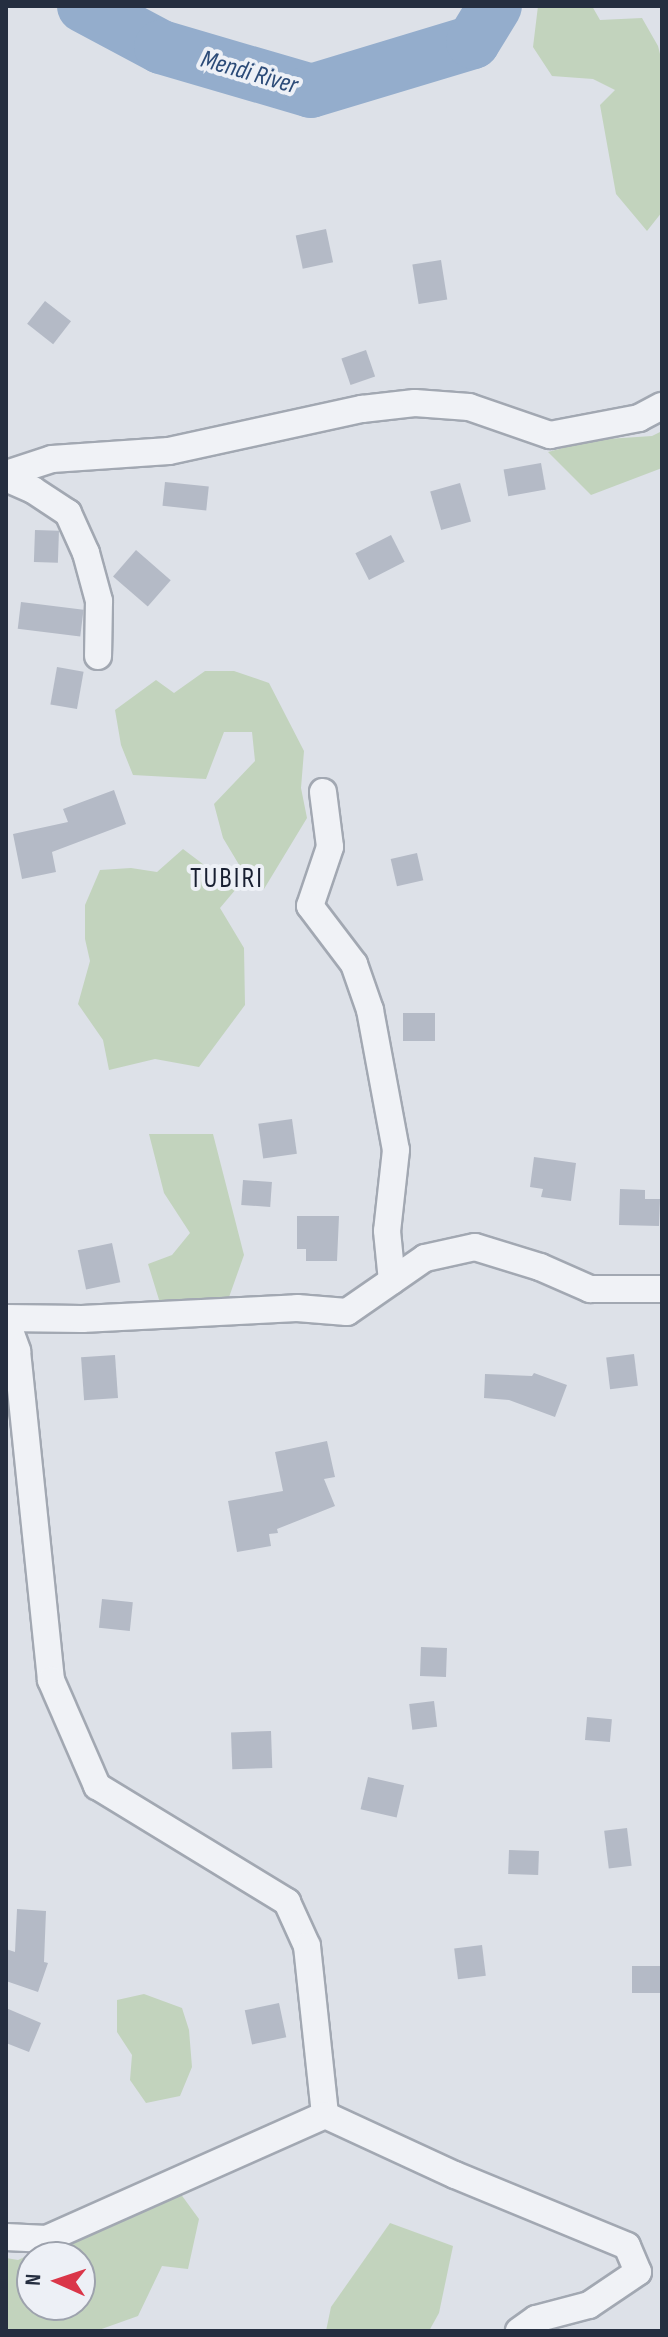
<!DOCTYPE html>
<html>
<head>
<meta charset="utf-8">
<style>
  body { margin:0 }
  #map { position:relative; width:668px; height:2337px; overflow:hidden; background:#dde1e8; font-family:"Sofia Sans Condensed",sans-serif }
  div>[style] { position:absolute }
  .green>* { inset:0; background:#c2d3bd }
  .river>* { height:54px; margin:-27px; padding:0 27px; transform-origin:27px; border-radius:27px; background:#94adcc }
  .building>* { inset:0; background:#b4bac6; transform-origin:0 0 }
  .roads { filter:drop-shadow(2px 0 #a2a8b2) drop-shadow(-2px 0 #a2a8b2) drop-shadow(0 2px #a2a8b2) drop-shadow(0 -2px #a2a8b2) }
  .street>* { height:26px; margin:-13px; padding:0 13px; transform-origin:13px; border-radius:13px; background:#f0f2f6 }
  span { translate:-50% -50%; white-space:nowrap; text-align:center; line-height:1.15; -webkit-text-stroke:8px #edf0f6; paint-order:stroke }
  .water-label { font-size:26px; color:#2c4b78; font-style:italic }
  .quarter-label { font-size:28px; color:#181f31; letter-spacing:2px }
  .frame { position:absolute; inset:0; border:8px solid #252e40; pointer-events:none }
  .north { position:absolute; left:16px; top:2241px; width:80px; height:80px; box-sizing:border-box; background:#edf0f6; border:2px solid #9da2ad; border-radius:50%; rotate:273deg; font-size:22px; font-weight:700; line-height:32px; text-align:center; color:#252e40 }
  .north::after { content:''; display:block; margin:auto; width:28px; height:36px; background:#da3649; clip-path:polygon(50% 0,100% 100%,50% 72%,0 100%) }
</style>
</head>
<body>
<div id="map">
  <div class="green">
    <div style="clip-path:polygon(538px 6px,592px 6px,600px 20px,642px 18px,658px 46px,662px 62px,662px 212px,647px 231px,616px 194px,600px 105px,615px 90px,593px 79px,552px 76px,533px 47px)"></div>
    <div style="clip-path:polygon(662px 431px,662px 468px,591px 495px,548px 452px,592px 440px,652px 436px)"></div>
    <div style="clip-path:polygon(205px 671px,234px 671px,269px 683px,304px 751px,301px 788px,307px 818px,264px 889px,241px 868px,223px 838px,214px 804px,255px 761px,252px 732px,224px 732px,206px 779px,133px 775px,121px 745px,115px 710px,156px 680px,174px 693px)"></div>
    <div style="clip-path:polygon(183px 849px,236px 889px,220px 908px,244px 948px,245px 1005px,199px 1067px,155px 1059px,109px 1070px,103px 1040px,78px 1004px,90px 961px,85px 939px,85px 905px,100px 870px,131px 868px,157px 872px)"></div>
    <div style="clip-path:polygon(149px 1134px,213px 1134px,244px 1255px,228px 1300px,160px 1303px,148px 1264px,172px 1255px,190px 1233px,164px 1193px)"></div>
    <div style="clip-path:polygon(144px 1994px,182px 2008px,189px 2030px,192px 2067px,180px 2096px,146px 2103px,130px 2080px,132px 2055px,117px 2032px,117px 2000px)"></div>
    <div style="clip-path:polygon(evenodd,180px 2193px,199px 2219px,188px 2269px,162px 2266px,138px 2316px,96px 2331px,6px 2331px,6px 2258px,18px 2260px,120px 2213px,180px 2193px,32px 2257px,80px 2257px,80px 2305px,32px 2305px,32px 2257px)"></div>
    <div style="clip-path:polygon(390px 2223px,453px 2246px,439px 2313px,429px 2331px,326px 2331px,331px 2307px)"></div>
  </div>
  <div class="river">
    <div style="left:84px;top:6px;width:87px;rotate:28deg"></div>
    <div style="left:161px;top:47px;width:156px;rotate:16.3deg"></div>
    <div style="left:311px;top:91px;width:169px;rotate:-16.8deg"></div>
    <div style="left:473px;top:42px;width:42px;rotate:-58.6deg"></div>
  </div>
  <div class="building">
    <div style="left:326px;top:229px;width:34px;height:31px;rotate:78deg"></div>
    <div style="left:441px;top:260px;width:40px;height:29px;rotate:81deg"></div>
    <div style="left:45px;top:301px;width:33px;height:29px;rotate:38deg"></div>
    <div style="left:366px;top:350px;width:28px;height:26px;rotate:71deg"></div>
    <div style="left:541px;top:463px;width:27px;height:38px;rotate:80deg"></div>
    <div style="left:165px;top:482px;width:44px;height:24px;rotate:6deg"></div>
    <div style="left:460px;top:483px;width:40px;height:31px;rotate:74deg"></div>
    <div style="left:35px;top:530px;width:24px;height:32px;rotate:2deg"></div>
    <div style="left:391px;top:535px;width:30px;height:40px;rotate:63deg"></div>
    <div style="left:136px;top:550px;width:46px;height:35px;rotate:41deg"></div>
    <div style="left:21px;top:602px;width:63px;height:27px;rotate:7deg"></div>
    <div style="left:57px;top:667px;width:27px;height:38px;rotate:10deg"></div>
    <div style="clip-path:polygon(114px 790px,126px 824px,52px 852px,56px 872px,22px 879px,13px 834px,68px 822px,63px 809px)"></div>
    <div style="left:417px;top:853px;width:28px;height:27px;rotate:77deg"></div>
    <div style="left:435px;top:1013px;width:28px;height:32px;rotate:90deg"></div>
    <div style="left:292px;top:1119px;width:35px;height:34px;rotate:82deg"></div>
    <div style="clip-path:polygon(534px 1157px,576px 1163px,571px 1201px,541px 1197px,543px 1189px,530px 1187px)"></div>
    <div style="left:243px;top:1180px;width:29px;height:25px;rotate:4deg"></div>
    <div style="clip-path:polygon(620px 1189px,645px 1190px,645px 1199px,660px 1199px,659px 1226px,619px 1225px)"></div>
    <div style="clip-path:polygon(297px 1216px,339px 1216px,337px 1261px,306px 1261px,306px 1249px,297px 1249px)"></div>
    <div style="left:112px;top:1243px;width:40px;height:35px;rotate:78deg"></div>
    <div style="left:634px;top:1354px;width:32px;height:28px;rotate:83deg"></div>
    <div style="left:115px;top:1355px;width:43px;height:34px;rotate:86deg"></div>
    <div style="clip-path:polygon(534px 1373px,567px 1385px,555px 1417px,509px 1400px,484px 1398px,485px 1374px,532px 1376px)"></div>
    <div style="clip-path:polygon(327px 1441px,335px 1477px,324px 1479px,335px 1506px,277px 1529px,278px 1533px,269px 1534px,271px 1546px,237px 1552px,228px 1501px,283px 1491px,275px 1452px)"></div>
    <div style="left:102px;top:1599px;width:31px;height:29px;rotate:6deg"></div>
    <div style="left:421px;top:1647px;width:26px;height:29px;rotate:2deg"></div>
    <div style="left:434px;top:1701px;width:26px;height:25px;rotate:83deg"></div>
    <div style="left:587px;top:1717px;width:25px;height:23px;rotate:5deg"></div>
    <div style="left:271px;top:1731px;width:37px;height:40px;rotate:88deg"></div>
    <div style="left:368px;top:1777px;width:37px;height:33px;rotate:13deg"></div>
    <div style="left:627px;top:1828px;width:38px;height:23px;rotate:83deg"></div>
    <div style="left:509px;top:1850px;width:30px;height:24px;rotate:2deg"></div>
    <div style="clip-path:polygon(17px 1909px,46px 1911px,44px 1962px,48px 1963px,38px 1992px,6px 1981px,6px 1949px,15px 1952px)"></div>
    <div style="left:482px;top:1945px;width:31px;height:28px;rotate:83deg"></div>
    <div style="left:632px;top:1966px;width:29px;height:27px"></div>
    <div style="left:279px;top:2003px;width:35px;height:35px;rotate:78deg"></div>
    <div style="clip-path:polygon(6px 2008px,41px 2023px,29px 2052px,6px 2043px)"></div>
  </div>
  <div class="roads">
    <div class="street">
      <div style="left:6px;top:474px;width:48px;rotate:-18.1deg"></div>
      <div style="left:52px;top:459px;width:117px;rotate:-3.9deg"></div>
      <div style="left:169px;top:451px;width:198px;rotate:-12.3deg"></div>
      <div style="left:362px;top:409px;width:53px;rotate:-6.5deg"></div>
      <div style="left:415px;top:403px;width:54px;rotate:4.2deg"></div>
      <div style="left:469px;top:407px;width:86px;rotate:19.1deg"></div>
      <div style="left:550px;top:435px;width:91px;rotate:-10.8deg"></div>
      <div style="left:639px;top:418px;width:26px;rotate:-28deg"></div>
      <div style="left:6px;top:478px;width:30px;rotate:24deg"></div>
      <div style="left:33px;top:490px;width:42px;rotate:33.3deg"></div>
      <div style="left:68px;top:513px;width:44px;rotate:65.8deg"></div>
      <div style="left:86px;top:553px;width:50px;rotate:74.8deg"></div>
      <div style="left:99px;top:601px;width:55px;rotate:91deg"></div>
      <div style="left:323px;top:792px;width:55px;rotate:82.7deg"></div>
      <div style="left:330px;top:847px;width:62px;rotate:108.7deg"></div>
      <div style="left:310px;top:906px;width:73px;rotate:52.8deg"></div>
      <div style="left:354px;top:964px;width:49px;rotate:70.8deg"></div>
      <div style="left:370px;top:1010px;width:142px;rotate:79.5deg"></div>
      <div style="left:396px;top:1150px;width:81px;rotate:96.3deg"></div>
      <div style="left:387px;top:1231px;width:50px;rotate:84.3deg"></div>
      <div style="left:6px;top:1318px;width:76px;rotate:0.8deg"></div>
      <div style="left:82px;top:1319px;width:215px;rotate:-2.9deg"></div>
      <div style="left:297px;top:1308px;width:50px;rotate:4.6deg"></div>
      <div style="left:347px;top:1312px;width:95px;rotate:-34.7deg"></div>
      <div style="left:425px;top:1258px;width:51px;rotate:-12.4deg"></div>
      <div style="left:475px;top:1247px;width:68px;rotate:17.1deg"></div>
      <div style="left:540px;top:1267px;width:55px;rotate:23.7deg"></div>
      <div style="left:590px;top:1289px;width:72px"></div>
      <div style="left:6px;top:1320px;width:33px;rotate:70deg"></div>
      <div style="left:17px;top:1351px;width:331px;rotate:84.1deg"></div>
      <div style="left:51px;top:1680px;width:116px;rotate:66.5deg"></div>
      <div style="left:97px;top:1786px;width:223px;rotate:31.4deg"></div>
      <div style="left:287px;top:1902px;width:48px;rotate:65.6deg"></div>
      <div style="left:307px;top:1946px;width:170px;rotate:83.9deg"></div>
      <div style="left:325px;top:2115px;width:304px;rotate:156deg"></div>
      <div style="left:47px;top:2239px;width:41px;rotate:-177.2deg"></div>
      <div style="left:325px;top:2115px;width:143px;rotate:24.8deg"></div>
      <div style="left:455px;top:2175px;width:186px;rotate:22.4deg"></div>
      <div style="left:627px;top:2246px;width:28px;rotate:67deg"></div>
      <div style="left:638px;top:2272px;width:59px;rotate:146deg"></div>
      <div style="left:589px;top:2305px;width:55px;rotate:165.2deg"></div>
      <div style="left:536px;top:2319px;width:21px;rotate:145deg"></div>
    </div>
  </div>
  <div class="water-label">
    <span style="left:249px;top:73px;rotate:16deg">Mendi River</span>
  </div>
  <div class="quarter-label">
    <span style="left:227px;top:879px">TUBIRI</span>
  </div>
  <div class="frame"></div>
  <div class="north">N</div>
</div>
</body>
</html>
